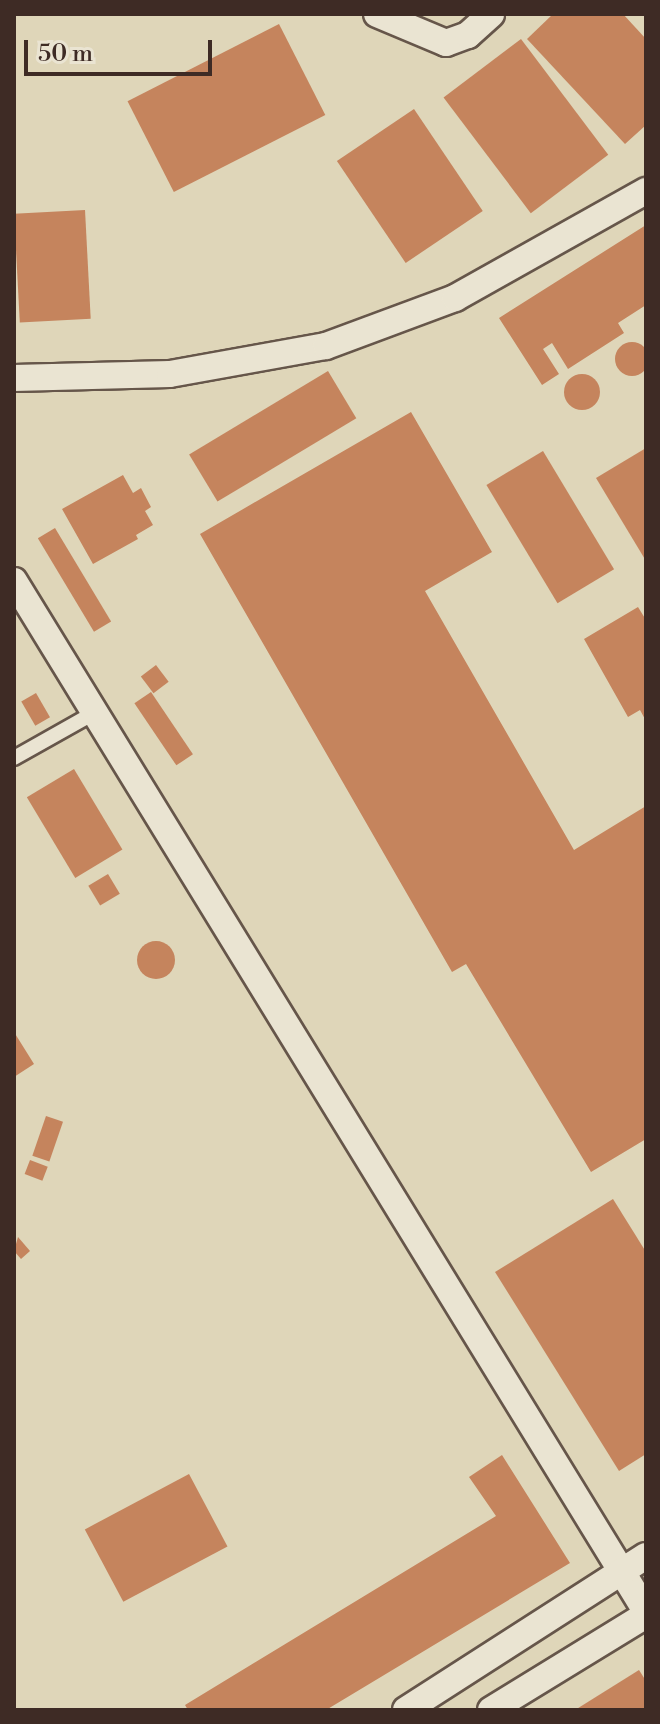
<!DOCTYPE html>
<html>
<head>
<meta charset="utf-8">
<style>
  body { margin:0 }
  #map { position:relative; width:660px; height:1724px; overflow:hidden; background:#dfd6b9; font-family:"Libre Bodoni",serif }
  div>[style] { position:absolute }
  .building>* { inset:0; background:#c5845d; transform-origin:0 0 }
  .round { border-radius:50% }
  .roads { filter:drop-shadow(2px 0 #66564a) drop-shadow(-2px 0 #66564a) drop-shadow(0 2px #66564a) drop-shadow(0 -2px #66564a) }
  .service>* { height:14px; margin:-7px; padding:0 7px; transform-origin:7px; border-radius:7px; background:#eae4d2 }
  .minor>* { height:26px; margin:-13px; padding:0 13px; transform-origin:13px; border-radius:13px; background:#eae4d2 }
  span { translate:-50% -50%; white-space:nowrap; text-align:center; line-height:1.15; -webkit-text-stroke:7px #eae4d2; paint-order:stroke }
  .frame { position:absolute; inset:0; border:16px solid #3e2b25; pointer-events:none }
  .scale { position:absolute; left:24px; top:40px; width:188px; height:36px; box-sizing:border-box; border:4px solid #3e2b25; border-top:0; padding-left:10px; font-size:24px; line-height:28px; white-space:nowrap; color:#3e2b25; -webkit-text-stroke:6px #eae4d2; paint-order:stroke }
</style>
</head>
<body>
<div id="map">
  <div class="building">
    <div style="clip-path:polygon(553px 14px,623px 14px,646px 39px,646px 125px,625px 144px,527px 39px)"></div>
    <div style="left:279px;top:24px;width:102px;height:170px;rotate:63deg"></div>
    <div style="left:521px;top:39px;width:145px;height:97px;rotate:53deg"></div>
    <div style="left:414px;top:109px;width:123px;height:93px;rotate:56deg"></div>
    <div style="left:85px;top:210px;width:109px;height:71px;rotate:87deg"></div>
    <div style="clip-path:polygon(646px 225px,646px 305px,618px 323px,624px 333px,568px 369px,552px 343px,543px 349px,559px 374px,542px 385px,499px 318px)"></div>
    <div class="round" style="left:615px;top:342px;width:34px;height:34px"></div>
    <div style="left:328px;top:371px;width:55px;height:162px;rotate:59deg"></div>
    <div class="round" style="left:564px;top:374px;width:36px;height:36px"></div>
    <div style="clip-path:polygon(411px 412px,492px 552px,425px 591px,574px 850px,646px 806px,646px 1139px,591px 1172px,466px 964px,452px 972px,200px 534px)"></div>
    <div style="clip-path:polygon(646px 448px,646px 561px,596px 478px)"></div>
    <div style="left:543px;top:451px;width:138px;height:66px;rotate:59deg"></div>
    <div style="clip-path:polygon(123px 475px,133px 493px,141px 488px,151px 507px,145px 511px,153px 525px,136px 535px,138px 539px,93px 564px,62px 509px)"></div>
    <div style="left:55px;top:528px;width:109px;height:20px;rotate:59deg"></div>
    <div style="clip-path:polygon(638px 607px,646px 620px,646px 721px,640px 710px,628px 717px,584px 639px)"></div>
    <div style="left:156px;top:665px;width:21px;height:19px;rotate:53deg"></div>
    <div style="left:151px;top:692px;width:75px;height:20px;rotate:56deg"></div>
    <div style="left:36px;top:693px;width:28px;height:17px;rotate:60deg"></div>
    <div style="left:74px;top:769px;width:94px;height:55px;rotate:59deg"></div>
    <div style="left:108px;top:874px;width:23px;height:23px;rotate:59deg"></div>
    <div class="round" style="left:137px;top:941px;width:38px;height:38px"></div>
    <div style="clip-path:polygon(14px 1032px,34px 1064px,14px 1077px)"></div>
    <div style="left:46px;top:1116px;width:18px;height:42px;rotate:19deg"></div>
    <div style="left:30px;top:1160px;width:19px;height:15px;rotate:21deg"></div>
    <div style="clip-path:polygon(613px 1199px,646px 1252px,646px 1454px,619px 1471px,495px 1272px)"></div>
    <div style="clip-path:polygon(18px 1237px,30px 1251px,21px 1259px,14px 1251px)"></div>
    <div style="clip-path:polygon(502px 1455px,570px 1563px,326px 1710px,188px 1710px,185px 1705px,496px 1516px,469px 1477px)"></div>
    <div style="left:189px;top:1474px;width:82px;height:118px;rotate:62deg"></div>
    <div style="clip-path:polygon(639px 1670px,646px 1681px,646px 1710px,575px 1710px)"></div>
  </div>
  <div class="roads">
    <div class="service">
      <div style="left:14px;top:758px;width:92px;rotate:-29.4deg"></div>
    </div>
    <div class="minor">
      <div style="left:377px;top:14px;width:75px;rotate:22.8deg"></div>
      <div style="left:446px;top:43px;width:23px;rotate:-20deg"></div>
      <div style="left:468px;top:35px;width:31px;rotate:-42deg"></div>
      <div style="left:14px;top:378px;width:156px;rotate:-1.5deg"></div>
      <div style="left:170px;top:374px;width:158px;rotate:-10.2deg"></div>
      <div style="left:326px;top:346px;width:138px;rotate:-20.4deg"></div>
      <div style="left:455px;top:298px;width:219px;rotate:-29.3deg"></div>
      <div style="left:14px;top:581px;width:1208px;rotate:58.47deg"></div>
      <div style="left:406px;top:1710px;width:285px;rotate:-32.7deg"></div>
      <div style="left:491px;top:1710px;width:182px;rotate:-31.5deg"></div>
    </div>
  </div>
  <div class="frame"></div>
  <div class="scale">50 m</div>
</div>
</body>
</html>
